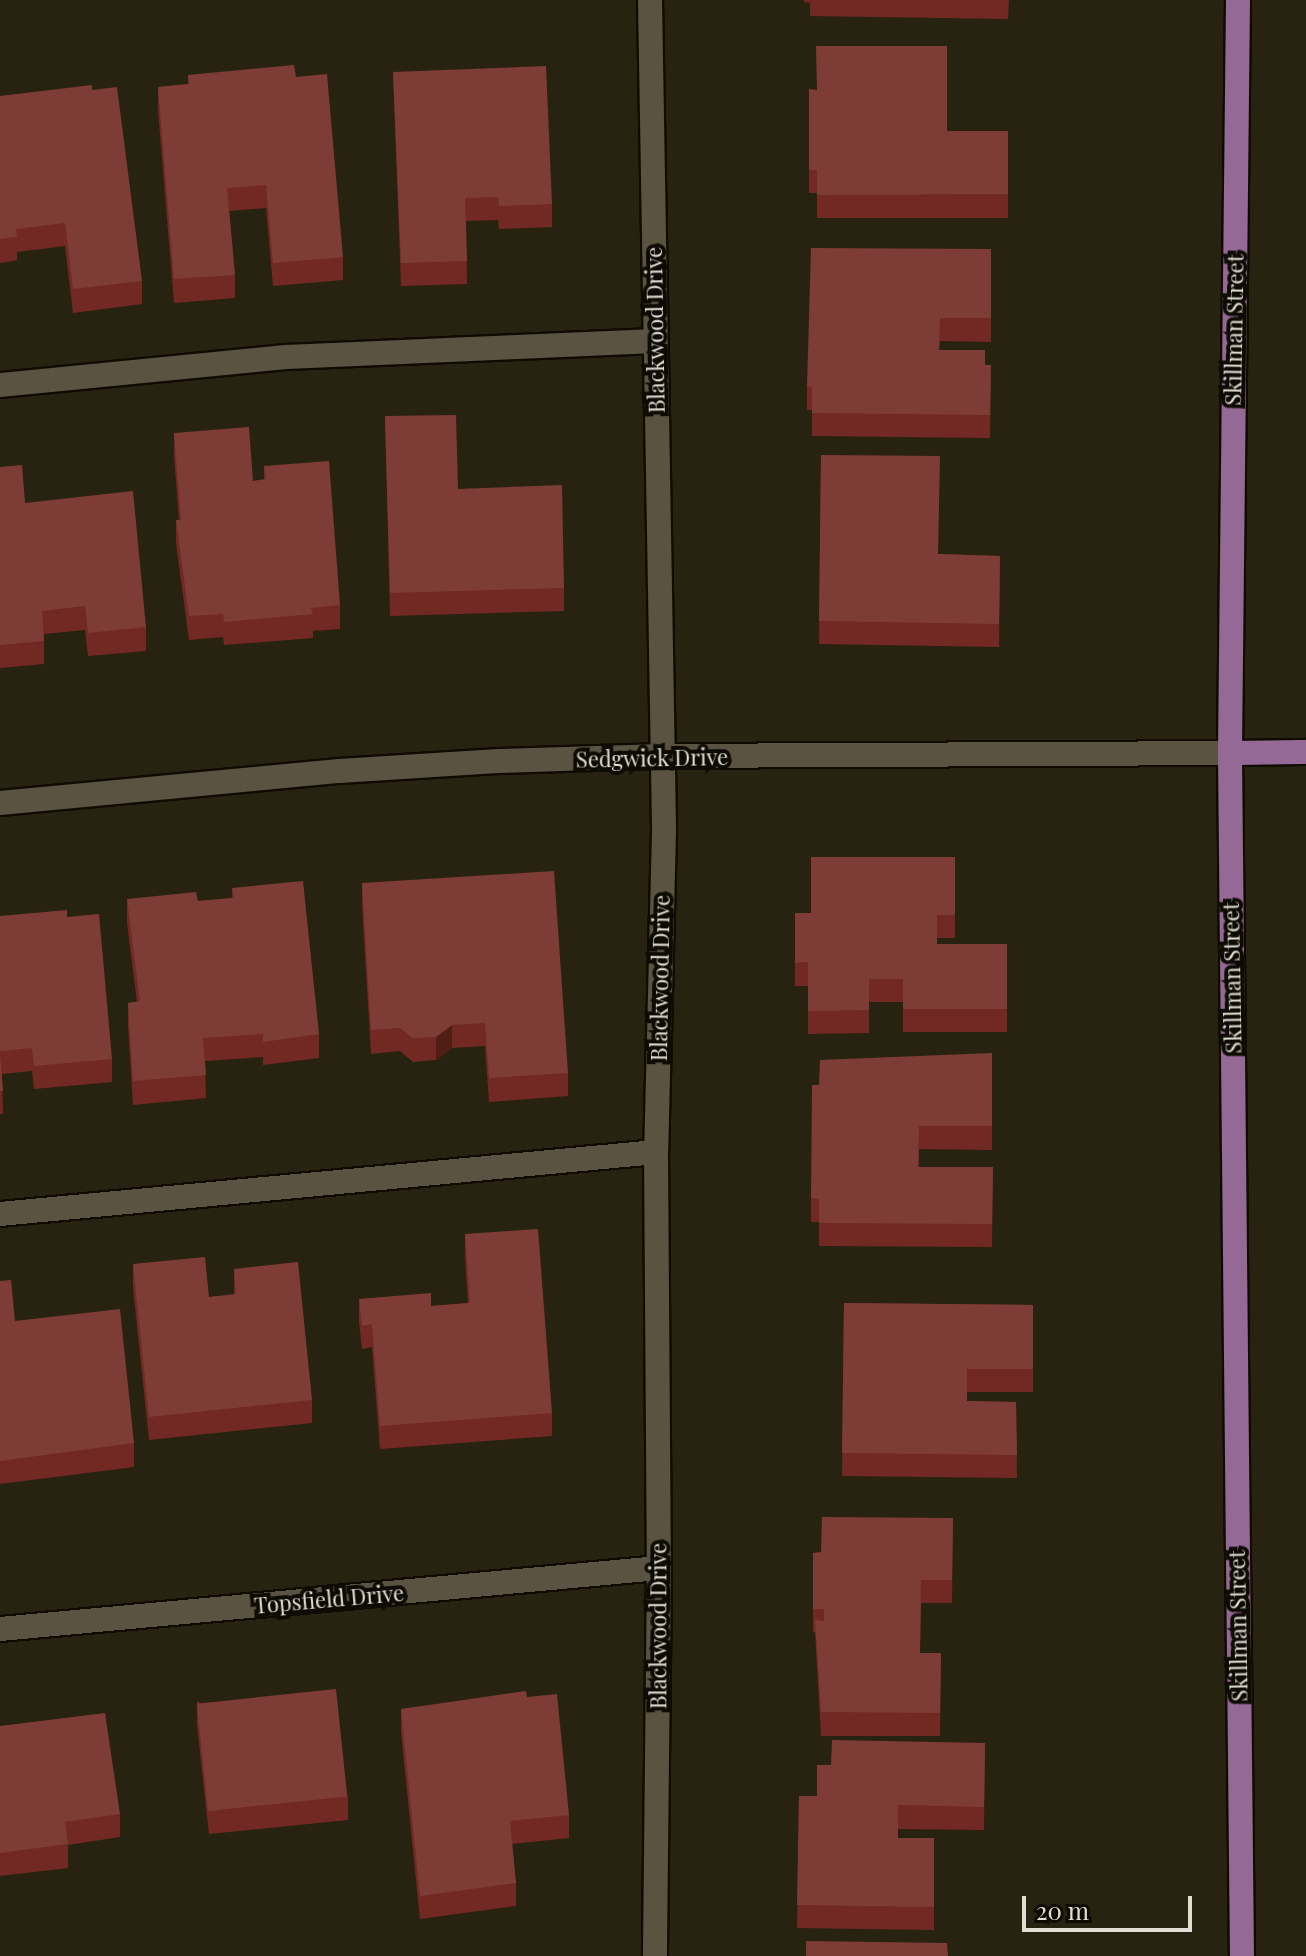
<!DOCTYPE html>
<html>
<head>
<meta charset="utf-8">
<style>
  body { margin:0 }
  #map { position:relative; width:1306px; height:1956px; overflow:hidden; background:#282211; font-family:"Playfair Display",serif }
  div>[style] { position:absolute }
  .roads { filter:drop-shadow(2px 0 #100b01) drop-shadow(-2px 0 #100b01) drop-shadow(0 2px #100b01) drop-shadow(0 -2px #100b01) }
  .minor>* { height:24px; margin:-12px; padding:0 12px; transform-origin:12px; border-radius:12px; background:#5a5341 }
  .major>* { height:24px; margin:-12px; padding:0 12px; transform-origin:12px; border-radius:12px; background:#956995 }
  .wall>* { inset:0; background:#722923 }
  .shaded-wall>* { inset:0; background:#501e14 }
  .building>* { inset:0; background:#7e3c36; transform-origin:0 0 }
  span { translate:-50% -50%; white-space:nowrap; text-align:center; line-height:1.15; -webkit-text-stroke:8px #0e0b05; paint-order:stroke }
  .street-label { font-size:22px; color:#e2ded4 }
  .scale { position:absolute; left:1022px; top:1896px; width:170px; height:36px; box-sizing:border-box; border:4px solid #e2ded4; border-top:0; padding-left:10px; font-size:24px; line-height:28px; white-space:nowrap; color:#e2ded4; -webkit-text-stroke:6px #0e0b05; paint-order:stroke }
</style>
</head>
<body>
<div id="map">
  <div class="roads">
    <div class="minor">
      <div style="left:650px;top:0;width:831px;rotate:89.03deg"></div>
      <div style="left:664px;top:831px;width:321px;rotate:91.4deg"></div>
      <div style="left:656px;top:1152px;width:416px;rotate:89.6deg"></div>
      <div style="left:659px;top:1568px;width:388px;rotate:90.6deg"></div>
      <div style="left:0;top:385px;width:288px;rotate:-5.6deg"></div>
      <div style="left:287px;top:357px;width:368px;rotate:-2.5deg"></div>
      <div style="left:0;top:803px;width:341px;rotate:-5.4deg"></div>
      <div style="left:339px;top:771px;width:161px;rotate:-3.6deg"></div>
      <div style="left:500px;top:761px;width:163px;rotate:-1.8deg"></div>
      <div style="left:663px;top:756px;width:567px;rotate:-0.3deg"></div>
      <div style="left:0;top:1214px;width:659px;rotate:-5.4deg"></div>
      <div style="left:0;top:1629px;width:662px;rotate:-5.29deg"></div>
    </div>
    <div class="major">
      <div style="left:1238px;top:0;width:753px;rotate:90.61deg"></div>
      <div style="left:1230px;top:753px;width:1203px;rotate:89.43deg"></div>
      <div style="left:1230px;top:753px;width:76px;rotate:-0.8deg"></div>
    </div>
  </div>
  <div class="wall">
    <div style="clip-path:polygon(804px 0,1009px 0,1008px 19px,810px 16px,810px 3px,804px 2px)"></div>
    <div style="clip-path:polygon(393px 72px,552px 204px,552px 227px,499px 229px,498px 220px,466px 221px,467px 284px,401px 286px)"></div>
    <div style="clip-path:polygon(188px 75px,296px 77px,343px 257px,343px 280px,273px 286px,266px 208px,229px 211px,235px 275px,235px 298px,174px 303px,158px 110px,158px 87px,188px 84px)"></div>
    <div style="clip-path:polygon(809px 89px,947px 131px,1008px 131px,1008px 218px,817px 218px,817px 193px,809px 193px)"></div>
    <div style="clip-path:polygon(92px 90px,142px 281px,142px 304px,73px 313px,65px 246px,17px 252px,17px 260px,0 263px,0 96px)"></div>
    <div style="clip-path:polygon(991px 249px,991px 342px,940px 341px,939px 350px,985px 365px,991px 365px,990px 438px,812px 436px,812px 410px,807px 410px,807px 386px)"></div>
    <div style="clip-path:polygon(385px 416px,458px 489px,564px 588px,564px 611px,390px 616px)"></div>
    <div style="clip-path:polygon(174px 433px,253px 481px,264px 480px,264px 466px,340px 605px,340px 629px,313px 631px,313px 638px,224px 645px,223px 637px,189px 640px,176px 543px,176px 520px,179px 520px,174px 456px)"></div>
    <div style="clip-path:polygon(821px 455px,938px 554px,1000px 556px,999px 647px,819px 644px)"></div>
    <div style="clip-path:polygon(0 467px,25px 503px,146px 627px,146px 651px,88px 656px,85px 630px,44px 634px,44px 664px,0 668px)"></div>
    <div style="clip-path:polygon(955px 857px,955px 938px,937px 938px,937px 944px,1007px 944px,1007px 1032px,903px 1032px,903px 1002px,869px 1002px,869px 1033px,808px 1034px,808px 986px,795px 986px,795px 913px,811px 913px)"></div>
    <div style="clip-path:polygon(362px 883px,568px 1073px,568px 1096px,489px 1102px,485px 1046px,452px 1048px,436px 1060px,413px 1062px,400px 1051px,371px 1054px,362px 906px)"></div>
    <div style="clip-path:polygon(232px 888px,319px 1034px,319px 1058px,263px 1065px,263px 1057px,205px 1061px,206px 1098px,133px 1105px,128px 1026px,128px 1003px,137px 1002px,127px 923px,127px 899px,198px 901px,232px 898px)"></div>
    <div style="clip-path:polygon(0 916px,67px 917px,112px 1059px,112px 1082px,34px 1089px,32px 1071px,2px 1074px,3px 1114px,0 1114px)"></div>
    <div style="clip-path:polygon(992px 1053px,992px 1150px,919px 1149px,919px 1167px,993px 1167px,992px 1247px,819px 1246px,819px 1222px,811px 1222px,811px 1198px,819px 1085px)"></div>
    <div style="clip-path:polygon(465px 1234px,552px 1413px,552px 1436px,380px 1449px,372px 1347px,362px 1349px,359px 1322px,359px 1299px,431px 1306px,468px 1303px,465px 1258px)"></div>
    <div style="clip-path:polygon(133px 1264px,209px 1297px,234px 1295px,234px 1269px,312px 1400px,312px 1423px,149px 1440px,133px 1288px)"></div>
    <div style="clip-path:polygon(0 1281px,15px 1321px,134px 1443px,134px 1467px,0 1484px)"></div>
    <div style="clip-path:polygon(844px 1303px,1033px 1305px,1033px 1392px,967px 1392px,967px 1401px,1016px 1402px,1017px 1478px,842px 1476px)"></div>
    <div style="clip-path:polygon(953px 1518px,952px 1603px,921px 1603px,920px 1653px,941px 1653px,940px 1736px,821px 1736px,815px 1632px,813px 1632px,813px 1609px,821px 1552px)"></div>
    <div style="clip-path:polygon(527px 1697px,569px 1815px,569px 1838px,512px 1844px,516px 1883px,516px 1906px,420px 1919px,401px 1732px,401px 1709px)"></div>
    <div style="clip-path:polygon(197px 1701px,348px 1796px,348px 1820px,209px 1834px,197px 1725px)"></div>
    <div style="clip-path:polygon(0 1726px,120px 1814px,120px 1837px,68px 1845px,68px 1868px,0 1876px)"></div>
    <div style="clip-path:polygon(985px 1743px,984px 1830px,898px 1829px,898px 1838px,934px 1838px,934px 1930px,797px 1928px,799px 1796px,817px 1796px,831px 1765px)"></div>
  </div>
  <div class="shaded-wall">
    <div style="clip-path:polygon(452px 1025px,452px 1048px,436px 1060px,436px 1037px)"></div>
  </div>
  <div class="building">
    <div style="clip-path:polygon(816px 46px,947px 46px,947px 131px,1008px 131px,1008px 194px,817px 195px,817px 170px,809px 170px,809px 89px,817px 90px)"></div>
    <div style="clip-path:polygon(294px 65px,296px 77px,327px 74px,343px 257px,273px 263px,266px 185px,227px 188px,235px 275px,174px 279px,158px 87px,189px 84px,188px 75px)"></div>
    <div style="clip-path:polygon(546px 66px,552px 204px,499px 206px,498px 197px,465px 198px,467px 261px,401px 263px,393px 72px)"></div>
    <div style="clip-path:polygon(92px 85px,92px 90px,117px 87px,142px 281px,73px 289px,65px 223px,16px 229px,17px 237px,0 239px,0 96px)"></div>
    <div style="clip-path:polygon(811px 248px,991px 249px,991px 318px,940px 318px,939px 350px,985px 350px,985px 365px,991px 365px,990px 415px,812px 413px,812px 387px,807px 386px)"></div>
    <div style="clip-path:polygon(456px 415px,458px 489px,562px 485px,564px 588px,390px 593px,385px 416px)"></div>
    <div style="clip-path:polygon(249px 427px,253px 481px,266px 479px,264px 466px,329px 461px,340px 605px,311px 608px,313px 614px,224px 622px,223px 614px,189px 616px,176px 520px,181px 520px,174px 433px)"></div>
    <div style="clip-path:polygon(821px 455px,940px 456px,938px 554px,1000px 556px,999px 624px,819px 621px)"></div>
    <div style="clip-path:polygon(22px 465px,25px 503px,133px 491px,146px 627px,88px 633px,85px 606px,42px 611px,44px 641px,0 645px,0 467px)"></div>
    <div style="clip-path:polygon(811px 857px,955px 857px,955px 915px,937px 915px,937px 944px,1007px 944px,1007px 1009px,903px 1009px,903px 979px,869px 979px,869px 1010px,808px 1011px,808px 962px,795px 963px,795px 913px,811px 913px)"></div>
    <div style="clip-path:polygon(554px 871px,568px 1073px,489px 1078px,485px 1023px,452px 1025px,436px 1037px,413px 1038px,400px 1028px,371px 1030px,362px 883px)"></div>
    <div style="clip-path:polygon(303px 881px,319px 1034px,263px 1042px,263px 1034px,203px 1038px,206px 1075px,133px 1081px,128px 1003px,140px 1001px,127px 899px,196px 892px,198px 901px,234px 898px,232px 888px)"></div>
    <div style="clip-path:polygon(67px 910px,67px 917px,99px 914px,112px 1059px,34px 1066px,32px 1048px,0 1051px,0 916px)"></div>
    <div style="clip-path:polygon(992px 1053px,992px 1126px,919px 1126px,918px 1167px,993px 1167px,992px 1224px,819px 1223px,819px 1199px,811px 1198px,812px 1085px,819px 1085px,820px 1060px)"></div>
    <div style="clip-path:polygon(0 1055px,3px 1091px,0 1091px)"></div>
    <div style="clip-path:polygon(538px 1229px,552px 1413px,380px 1426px,372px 1324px,362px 1326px,359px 1299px,431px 1293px,431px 1306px,470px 1303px,465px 1234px)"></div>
    <div style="clip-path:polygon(205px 1257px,209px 1297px,236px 1294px,234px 1269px,298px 1262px,312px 1400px,149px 1417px,133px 1264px)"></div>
    <div style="clip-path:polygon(11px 1280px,15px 1321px,120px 1309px,134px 1443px,0 1461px,0 1281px)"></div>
    <div style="clip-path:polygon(844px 1303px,1033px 1305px,1033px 1369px,967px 1369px,967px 1401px,1016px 1402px,1017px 1455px,842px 1453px)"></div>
    <div style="clip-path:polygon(822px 1517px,953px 1518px,952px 1580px,921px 1580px,920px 1653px,941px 1653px,940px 1713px,821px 1712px,815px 1620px,824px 1621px,824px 1609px,813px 1609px,813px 1553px,821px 1552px)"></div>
    <div style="left:336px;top:1689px;width:108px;height:140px;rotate:84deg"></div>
    <div style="clip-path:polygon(526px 1691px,527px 1697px,557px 1694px,569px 1815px,510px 1821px,516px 1883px,420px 1896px,401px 1709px)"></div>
    <div style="clip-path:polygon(105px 1713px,120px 1814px,65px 1822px,68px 1844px,0 1853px,0 1726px)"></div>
    <div style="clip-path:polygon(832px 1740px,985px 1743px,984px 1807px,898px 1805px,898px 1838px,934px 1838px,934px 1907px,797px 1905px,799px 1796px,817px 1796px,817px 1765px,831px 1765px)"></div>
    <div style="clip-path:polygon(806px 1941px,947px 1943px,948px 1956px,806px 1956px)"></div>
  </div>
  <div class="street-label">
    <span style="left:655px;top:330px;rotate:-91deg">Blackwood Drive</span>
    <span style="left:1234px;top:330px;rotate:-89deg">Skillman Street</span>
    <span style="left:652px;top:758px;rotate:-1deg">Sedgwick Drive</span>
    <span style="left:660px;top:978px;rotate:-89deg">Blackwood Drive</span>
    <span style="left:1232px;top:978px;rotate:-91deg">Skillman Street</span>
    <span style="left:329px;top:1599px;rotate:-5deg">Topsfield Drive</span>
    <span style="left:658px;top:1626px;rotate:-90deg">Blackwood Drive</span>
    <span style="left:1238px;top:1626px;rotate:-91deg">Skillman Street</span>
  </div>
  <div class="scale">20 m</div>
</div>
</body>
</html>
